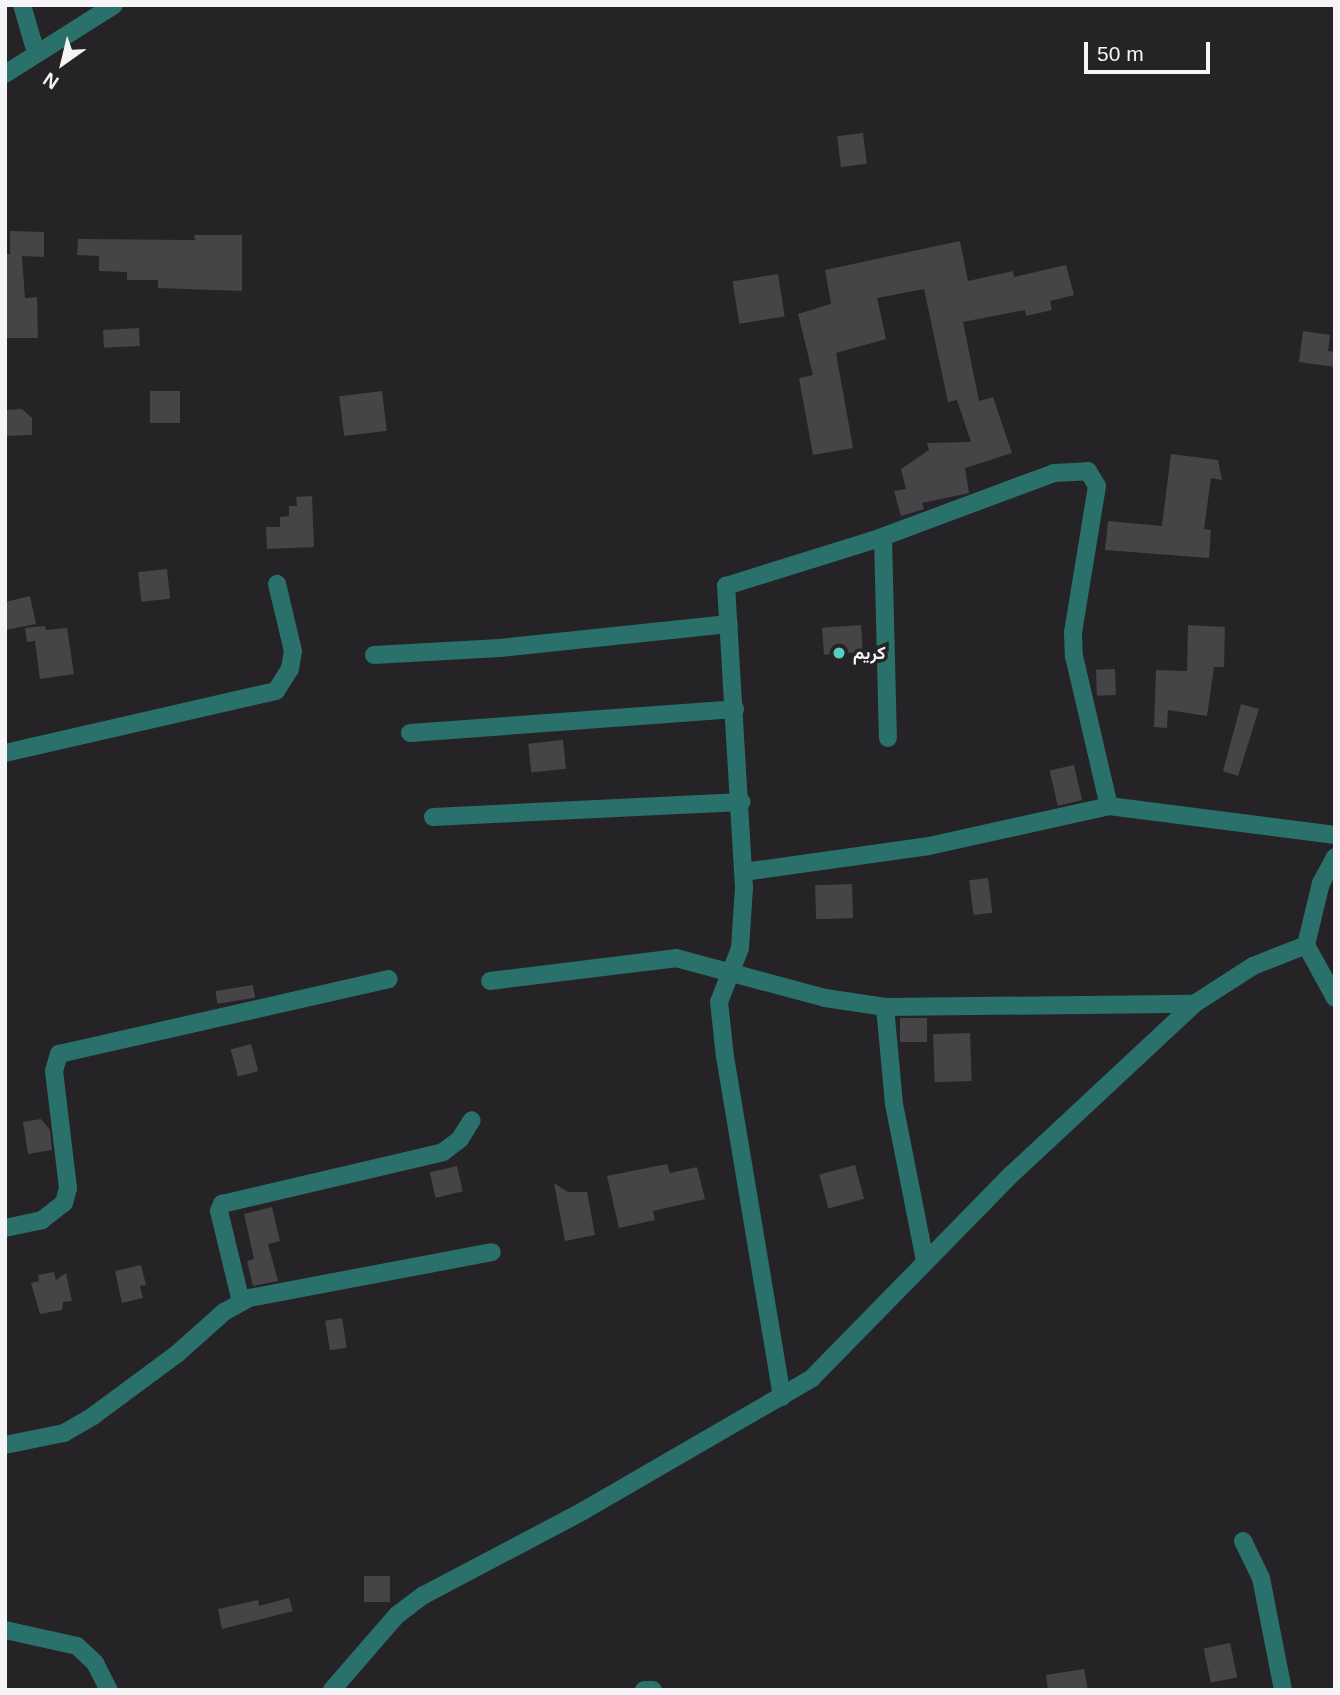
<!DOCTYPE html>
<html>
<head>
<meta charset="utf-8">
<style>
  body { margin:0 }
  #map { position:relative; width:1340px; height:1695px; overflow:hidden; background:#252325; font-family:Helvetica,Vazirmatn,sans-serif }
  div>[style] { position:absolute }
  .building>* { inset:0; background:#464447; transform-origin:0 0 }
  .street>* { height:18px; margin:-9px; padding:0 9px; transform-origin:9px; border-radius:9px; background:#29716a }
  .dots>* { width:19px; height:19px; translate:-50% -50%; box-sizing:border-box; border:4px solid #252325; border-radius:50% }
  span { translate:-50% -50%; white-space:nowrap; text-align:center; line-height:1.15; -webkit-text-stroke:7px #252325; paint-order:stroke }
  .poi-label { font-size:18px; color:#f5f4f6; font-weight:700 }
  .left { translate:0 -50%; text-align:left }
  .frame { position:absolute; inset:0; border:7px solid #f5f4f6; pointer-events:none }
  .north { position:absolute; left:28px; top:28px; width:70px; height:70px; -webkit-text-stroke:5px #252325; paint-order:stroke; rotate:214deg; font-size:19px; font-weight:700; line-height:28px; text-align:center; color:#f5f4f6 }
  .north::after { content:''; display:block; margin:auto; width:24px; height:32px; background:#f5f4f6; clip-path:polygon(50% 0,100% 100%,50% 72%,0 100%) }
  .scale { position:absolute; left:1084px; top:42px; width:126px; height:32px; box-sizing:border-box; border:4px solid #f5f4f6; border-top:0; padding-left:9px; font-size:21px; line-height:24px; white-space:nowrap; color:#f5f4f6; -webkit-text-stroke:5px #252325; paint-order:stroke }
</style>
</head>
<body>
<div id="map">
  <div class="building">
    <div style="left:863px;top:133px;width:31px;height:26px;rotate:83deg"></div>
    <div style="clip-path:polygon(10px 231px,44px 232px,44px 257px,22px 256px,25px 298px,37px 297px,38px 338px,5px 338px,5px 254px,10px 254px)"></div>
    <div style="clip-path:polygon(194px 235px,242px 235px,242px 291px,158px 288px,158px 280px,127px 280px,127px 272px,99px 271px,99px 256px,77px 255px,78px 239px,195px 240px)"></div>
    <div style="clip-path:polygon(960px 241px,968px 281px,1013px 271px,1014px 277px,1066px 265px,1074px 295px,1050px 301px,1052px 310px,1026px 316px,1025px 310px,963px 322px,979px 401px,993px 397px,1012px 453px,965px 468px,969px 493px,922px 503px,924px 509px,901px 516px,894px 491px,906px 489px,901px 469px,929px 450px,927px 443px,971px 442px,957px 400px,948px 402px,924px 289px,877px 298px,886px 339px,836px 353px,853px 448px,813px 455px,799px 378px,813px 375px,798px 314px,831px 304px,825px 270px)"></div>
    <div style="left:778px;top:274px;width:43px;height:46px;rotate:81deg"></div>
    <div style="left:139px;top:328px;width:18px;height:36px;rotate:87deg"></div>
    <div style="clip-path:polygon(1303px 331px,1330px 335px,1328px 351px,1335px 352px,1335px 367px,1299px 362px)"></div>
    <div style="left:150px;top:391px;width:30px;height:32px"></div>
    <div style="left:382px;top:391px;width:40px;height:43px;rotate:83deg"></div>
    <div style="clip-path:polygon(22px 409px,32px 418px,32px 435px,5px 436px,5px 410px)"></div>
    <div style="clip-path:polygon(1171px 454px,1218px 460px,1222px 480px,1211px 478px,1204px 529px,1211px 530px,1209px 558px,1105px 550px,1108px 521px,1162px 526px)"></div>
    <div style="clip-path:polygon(312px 496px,314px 547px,267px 549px,266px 527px,280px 527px,280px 517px,289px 516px,289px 506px,297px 506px,296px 497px)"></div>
    <div style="left:167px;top:569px;width:30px;height:29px;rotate:84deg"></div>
    <div style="clip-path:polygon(30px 596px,36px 624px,5px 630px,5px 602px)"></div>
    <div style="left:861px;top:625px;width:27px;height:39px;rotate:86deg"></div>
    <div style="clip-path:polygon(1188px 625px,1225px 627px,1224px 667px,1214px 667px,1207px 716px,1168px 710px,1167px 728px,1154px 727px,1156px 670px,1187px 671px)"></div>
    <div style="clip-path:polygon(45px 626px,46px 630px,67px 628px,74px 674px,40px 679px,35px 641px,27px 642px,25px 628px)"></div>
    <div style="left:1115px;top:669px;width:26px;height:19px;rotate:88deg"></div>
    <div style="clip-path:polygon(1241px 704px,1259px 709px,1238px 776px,1223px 771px)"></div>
    <div style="left:563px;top:740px;width:29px;height:35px;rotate:84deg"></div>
    <div style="left:1074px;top:765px;width:36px;height:25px;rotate:77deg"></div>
    <div style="left:988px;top:878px;width:35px;height:19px;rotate:83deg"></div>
    <div style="left:852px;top:884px;width:34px;height:37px;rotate:88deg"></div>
    <div style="left:253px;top:985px;width:13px;height:38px;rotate:81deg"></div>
    <div style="left:900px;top:1018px;width:27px;height:24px"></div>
    <div style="left:970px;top:1033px;width:48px;height:37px;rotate:88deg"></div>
    <div style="left:251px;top:1044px;width:28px;height:21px;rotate:75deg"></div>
    <div style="clip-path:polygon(41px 1119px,50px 1130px,52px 1150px,28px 1154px,23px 1122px)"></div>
    <div style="clip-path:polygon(667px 1164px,670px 1173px,697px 1167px,705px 1199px,653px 1211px,655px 1220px,619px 1228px,607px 1176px)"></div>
    <div style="left:855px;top:1165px;width:35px;height:37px;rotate:75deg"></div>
    <div style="left:457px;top:1166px;width:26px;height:28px;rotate:77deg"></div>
    <div style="clip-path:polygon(554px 1183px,568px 1192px,587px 1192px,595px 1235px,565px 1241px)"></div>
    <div style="clip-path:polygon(272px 1207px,280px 1241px,268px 1244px,278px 1281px,253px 1286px,247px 1261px,254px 1259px,244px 1214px)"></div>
    <div style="clip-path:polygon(141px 1265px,146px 1285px,140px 1286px,143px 1298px,122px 1303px,115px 1271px)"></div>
    <div style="clip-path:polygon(54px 1272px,56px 1280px,66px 1273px,72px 1301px,63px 1302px,62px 1310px,40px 1314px,31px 1283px,39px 1281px,38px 1275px)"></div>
    <div style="left:342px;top:1318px;width:30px;height:17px;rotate:81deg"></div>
    <div style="left:364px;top:1576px;width:26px;height:26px"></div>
    <div style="clip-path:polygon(289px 1598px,293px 1611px,222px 1629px,218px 1609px,258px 1600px,259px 1606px)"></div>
    <div style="left:1230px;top:1643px;width:35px;height:27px;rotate:78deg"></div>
    <div style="clip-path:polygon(1084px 1669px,1088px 1690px,1048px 1690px,1046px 1675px)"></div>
  </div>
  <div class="street">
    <div style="left:22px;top:5px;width:50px;rotate:73.7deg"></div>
    <div style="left:5px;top:74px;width:129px;rotate:-32.3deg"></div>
    <div style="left:883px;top:537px;width:201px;rotate:88.6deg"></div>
    <div style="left:374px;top:655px;width:126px;rotate:-3.2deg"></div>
    <div style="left:500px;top:648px;width:230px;rotate:-6deg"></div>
    <div style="left:410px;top:733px;width:326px;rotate:-4.2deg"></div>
    <div style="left:5px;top:753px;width:278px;rotate:-12.9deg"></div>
    <div style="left:276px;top:691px;width:26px;rotate:-58deg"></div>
    <div style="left:290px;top:669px;width:18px;rotate:-81deg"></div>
    <div style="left:293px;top:651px;width:69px;rotate:-103.4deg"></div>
    <div style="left:433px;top:817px;width:309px;rotate:-2.8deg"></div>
    <div style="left:1335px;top:857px;width:30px;rotate:118deg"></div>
    <div style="left:1321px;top:883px;width:64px;rotate:103.6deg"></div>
    <div style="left:1306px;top:945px;width:60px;rotate:61.3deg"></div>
    <div style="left:744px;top:872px;width:187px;rotate:-8deg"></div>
    <div style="left:929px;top:846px;width:184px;rotate:-12.5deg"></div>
    <div style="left:1109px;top:806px;width:228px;rotate:7.3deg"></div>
    <div style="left:490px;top:981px;width:187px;rotate:-7deg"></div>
    <div style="left:676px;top:958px;width:154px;rotate:15deg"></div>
    <div style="left:825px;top:998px;width:61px;rotate:8.5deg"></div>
    <div style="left:885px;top:1007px;width:97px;rotate:84.7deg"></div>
    <div style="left:894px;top:1104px;width:159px;rotate:78.8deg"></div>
    <div style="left:885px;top:1007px;width:309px;rotate:-0.6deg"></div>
    <div style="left:5px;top:1228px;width:38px;rotate:-12deg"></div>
    <div style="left:42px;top:1220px;width:28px;rotate:-38deg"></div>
    <div style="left:64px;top:1203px;width:16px;rotate:-75deg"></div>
    <div style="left:68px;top:1188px;width:118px;rotate:-96.8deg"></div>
    <div style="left:54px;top:1071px;width:18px;rotate:-74deg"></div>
    <div style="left:59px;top:1054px;width:338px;rotate:-12.8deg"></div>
    <div style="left:241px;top:1302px;width:94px;rotate:-103.6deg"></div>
    <div style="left:219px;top:1211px;width:8px;rotate:-67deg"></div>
    <div style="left:222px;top:1204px;width:227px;rotate:-13.2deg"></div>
    <div style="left:443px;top:1152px;width:21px;rotate:-37deg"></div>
    <div style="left:460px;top:1139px;width:22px;rotate:-58deg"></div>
    <div style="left:782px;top:1397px;width:345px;rotate:-99.5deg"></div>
    <div style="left:725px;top:1057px;width:55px;rotate:-96.2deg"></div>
    <div style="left:719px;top:1002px;width:58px;rotate:-68.7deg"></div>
    <div style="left:740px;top:948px;width:60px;rotate:-86.2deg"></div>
    <div style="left:744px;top:888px;width:303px;rotate:-93.4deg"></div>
    <div style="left:726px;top:586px;width:155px;rotate:-17.3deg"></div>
    <div style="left:874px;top:540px;width:192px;rotate:-20.4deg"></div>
    <div style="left:1054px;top:473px;width:34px;rotate:-3deg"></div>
    <div style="left:1088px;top:471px;width:17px;rotate:59deg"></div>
    <div style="left:1097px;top:486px;width:149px;rotate:99.3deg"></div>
    <div style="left:1073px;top:633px;width:23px;rotate:88deg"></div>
    <div style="left:1074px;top:656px;width:154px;rotate:76.9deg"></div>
    <div style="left:5px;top:1445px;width:60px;rotate:-11.5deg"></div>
    <div style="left:64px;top:1433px;width:34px;rotate:-30deg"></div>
    <div style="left:93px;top:1416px;width:106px;rotate:-36.5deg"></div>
    <div style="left:178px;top:1353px;width:62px;rotate:-41.7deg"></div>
    <div style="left:224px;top:1312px;width:29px;rotate:-29deg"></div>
    <div style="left:249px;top:1298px;width:247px;rotate:-10.7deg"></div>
    <div style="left:1243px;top:1541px;width:41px;rotate:64.1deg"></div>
    <div style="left:1261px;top:1578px;width:114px;rotate:78.9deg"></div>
    <div style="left:5px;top:1630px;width:74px;rotate:12.5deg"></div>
    <div style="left:77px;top:1646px;width:25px;rotate:43deg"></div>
    <div style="left:95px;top:1663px;width:30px;rotate:63deg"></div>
    <div style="left:332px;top:1690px;width:99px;rotate:-49.1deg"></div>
    <div style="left:397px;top:1615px;width:34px;rotate:-37deg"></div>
    <div style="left:424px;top:1595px;width:180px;rotate:-27.8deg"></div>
    <div style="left:583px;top:1511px;width:265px;rotate:-30.1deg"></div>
    <div style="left:812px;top:1378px;width:286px;rotate:-45.6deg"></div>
    <div style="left:1012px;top:1174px;width:249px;rotate:-43deg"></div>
    <div style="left:1194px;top:1004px;width:70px;rotate:-32.8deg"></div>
    <div style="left:1253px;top:966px;width:57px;rotate:-21.6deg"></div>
    <div style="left:644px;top:1690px;width:9px"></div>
  </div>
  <div class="dots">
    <div style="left:839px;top:653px;background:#57cec1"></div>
  </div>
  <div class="poi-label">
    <span class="left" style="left:853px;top:653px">كريم</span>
  </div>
  <div class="frame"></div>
  <div class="north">N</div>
  <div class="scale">50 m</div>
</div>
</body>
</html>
